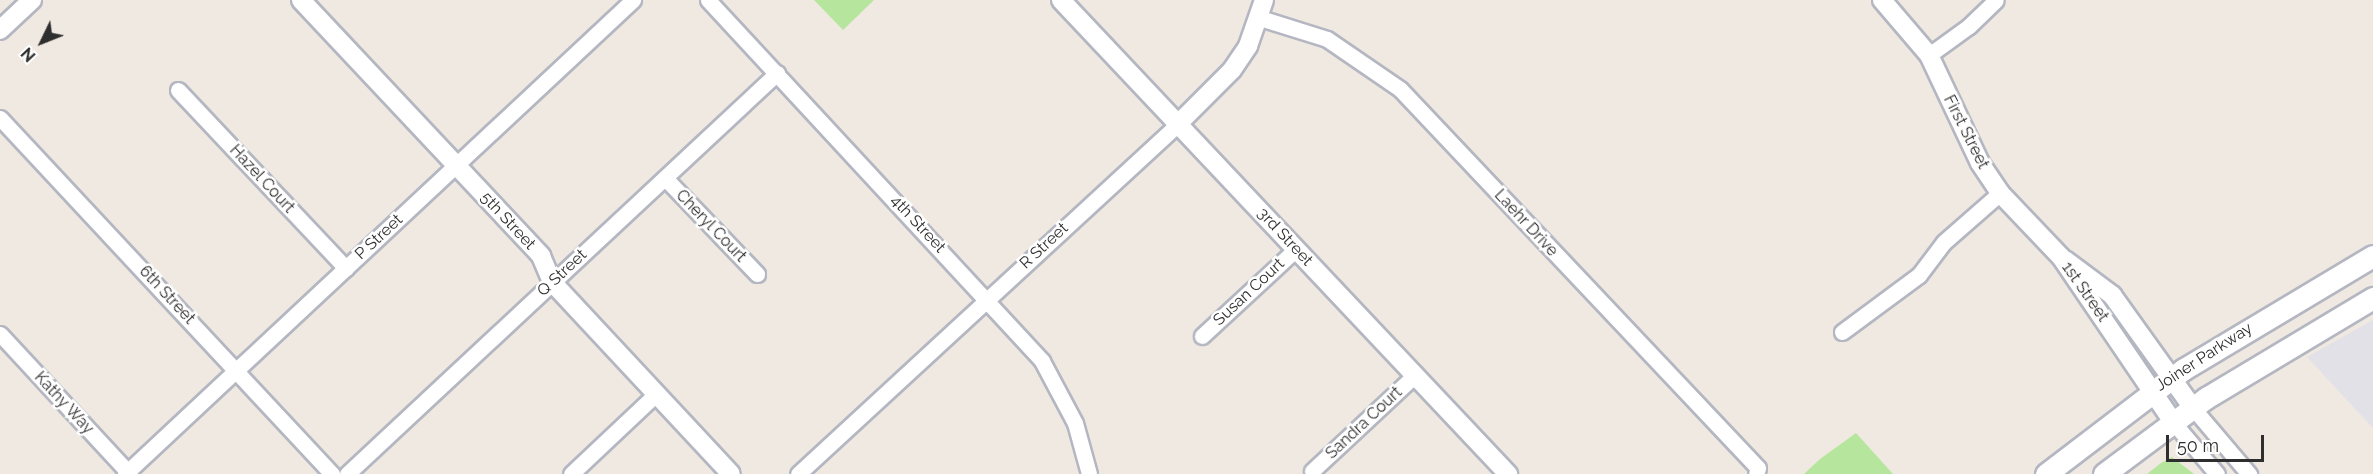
<!DOCTYPE html>
<html>
<head>
<meta charset="utf-8">
<style>
  body { margin:0 }
  #map { position:relative; width:2373px; height:474px; overflow:hidden; background:#efe9e1; font-family:Raleway,sans-serif }
  div>[style] { position:absolute }
  .industrial>* { inset:0; background:#e3e1e8 }
  .green>* { inset:0; background:#b6e59e }
  .roads { filter:drop-shadow(2px 0 #b4b7c1) drop-shadow(-2px 0 #b4b7c1) drop-shadow(0 2px #b4b7c1) drop-shadow(0 -2px #b4b7c1) }
  .minor>* { height:15px; margin:-7.5px; padding:0 7.5px; transform-origin:7.5px; border-radius:7.5px; background:#fff }
  .tertiary>* { height:18px; margin:-9px; padding:0 9px; transform-origin:9px; border-radius:9px; background:#fff }
  .secondary>* { height:21px; margin:-10.5px; padding:0 10.5px; transform-origin:10.5px; border-radius:10.5px; background:#fff }
  span { translate:-50% -50%; white-space:nowrap; text-align:center; line-height:1.15; -webkit-text-stroke:5px #fff; paint-order:stroke }
  .street-label { font-size:16px; color:#2e2e2e }
  .north { position:absolute; left:12px; top:12px; width:60px; height:60px; -webkit-text-stroke:4px #fff; paint-order:stroke; rotate:227deg; font-size:16px; font-weight:700; line-height:24px; text-align:center; color:#2e2e2e }
  .north::after { content:''; display:block; margin:auto; width:21px; height:27px; background:#2e2e2e; clip-path:polygon(50% 0,100% 100%,50% 72%,0 100%) }
  .scale { position:absolute; left:2166px; top:435px; width:98px; height:27px; box-sizing:border-box; border:3px solid #2e2e2e; border-top:0; padding-left:8px; font-size:18px; line-height:21px; white-space:nowrap; color:#2e2e2e; -webkit-text-stroke:4px #fff; paint-order:stroke }
</style>
</head>
<body>
<div id="map">
  <div class="industrial">
    <div style="clip-path:polygon(2373px 320px,2373px 428px,2307px 357px)"></div>
  </div>
  <div class="green">
    <div style="clip-path:polygon(814px 0,874px 0,843px 30px)"></div>
    <div style="clip-path:polygon(1856px 433px,1893px 474px,1804px 474px,1820px 459px)"></div>
    <div style="clip-path:polygon(2172px 457px,2194px 474px,2147px 474px,2161px 463px)"></div>
  </div>
  <div class="roads">
    <div class="minor">
      <div style="left:708px;top:0;width:492px;rotate:47.2deg"></div>
      <div style="left:1042px;top:361px;width:70px;rotate:62deg"></div>
      <div style="left:1075px;top:423px;width:53px;rotate:74.6deg"></div>
      <div style="left:1260px;top:18px;width:70px;rotate:17.4deg"></div>
      <div style="left:1327px;top:39px;width:88px;rotate:34.4deg"></div>
      <div style="left:1400px;top:89px;width:521px;rotate:46.63deg"></div>
      <div style="left:1758px;top:468px;width:6px;rotate:108deg"></div>
      <div style="left:1929px;top:55px;width:49px;rotate:-35.9deg"></div>
      <div style="left:1969px;top:26px;width:37px;rotate:-44deg"></div>
      <div style="left:178px;top:90px;width:245px;rotate:46.7deg"></div>
      <div style="left:0;top:118px;width:487px;rotate:47deg"></div>
      <div style="left:665px;top:178px;width:133px;rotate:46.2deg"></div>
      <div style="left:1842px;top:332px;width:96px;rotate:-36.5deg"></div>
      <div style="left:1919px;top:275px;width:41px;rotate:-52.9deg"></div>
      <div style="left:1944px;top:242px;width:74px;rotate:-41.2deg"></div>
      <div style="left:0;top:334px;width:188px;rotate:47.2deg"></div>
      <div style="left:1202px;top:336px;width:128px;rotate:-42.8deg"></div>
      <div style="left:2193px;top:408px;width:87px;rotate:49.7deg"></div>
      <div style="left:2173px;top:422px;width:68px;rotate:49.8deg"></div>
      <div style="left:1312px;top:471px;width:141px;rotate:-43deg"></div>
      <div style="left:125px;top:474px;width:695px;rotate:-43.02deg"></div>
      <div style="left:347px;top:474px;width:588px;rotate:-43deg"></div>
      <div style="left:571px;top:474px;width:117px;rotate:-43.3deg"></div>
      <div style="left:798px;top:474px;width:517px;rotate:-42.65deg"></div>
    </div>
    <div class="tertiary">
      <div style="left:301px;top:0;width:351px;rotate:46.8deg"></div>
      <div style="left:541px;top:256px;width:28px;rotate:67deg"></div>
      <div style="left:552px;top:282px;width:262px;rotate:47deg"></div>
      <div style="left:1061px;top:0;width:652px;rotate:46.68deg"></div>
      <div style="left:1882px;top:0;width:72px;rotate:49.5deg"></div>
      <div style="left:1929px;top:55px;width:119px;rotate:64.7deg"></div>
      <div style="left:1980px;top:163px;width:36px;rotate:56deg"></div>
      <div style="left:2000px;top:193px;width:88px;rotate:46.4deg"></div>
      <div style="left:2061px;top:257px;width:199px;rotate:55.8deg"></div>
      <div style="left:0;top:30px;width:44px;rotate:-43.2deg"></div>
      <div style="left:1178px;top:124px;width:76px;rotate:-45deg"></div>
      <div style="left:1232px;top:70px;width:29px;rotate:-56deg"></div>
      <div style="left:1248px;top:46px;width:49px;rotate:-70.8deg"></div>
      <div style="left:2065px;top:260px;width:59px;rotate:36.7deg"></div>
      <div style="left:2112px;top:295px;width:139px;rotate:54.4deg"></div>
    </div>
    <div class="secondary">
      <div style="left:2046px;top:474px;width:173px;rotate:-37.3deg"></div>
      <div style="left:2184px;top:369px;width:220px;rotate:-30.9deg"></div>
      <div style="left:2104px;top:474px;width:127px;rotate:-36.7deg"></div>
      <div style="left:2206px;top:398px;width:195px;rotate:-30.9deg"></div>
    </div>
  </div>
  <div class="street-label">
    <span style="left:1966px;top:132px;rotate:63deg">First Street</span>
    <span style="left:262px;top:179px;rotate:47deg">Hazel Court</span>
    <span style="left:508px;top:221px;rotate:47deg">5th Street</span>
    <span style="left:1526px;top:223px;rotate:47deg">Laehr Drive</span>
    <span style="left:918px;top:224px;rotate:47deg">4th Street</span>
    <span style="left:711px;top:226px;rotate:46deg">Cheryl Court</span>
    <span style="left:379px;top:237px;rotate:-43deg">P Street</span>
    <span style="left:1285px;top:237px;rotate:47deg">3rd Street</span>
    <span style="left:1044px;top:246px;rotate:-43deg">R Street</span>
    <span style="left:562px;top:273px;rotate:-43deg">Q Street</span>
    <span style="left:1249px;top:292px;rotate:-43deg">Susan Court</span>
    <span style="left:2085px;top:292px;rotate:55deg">1st Street</span>
    <span style="left:167px;top:295px;rotate:47deg">6th Street</span>
    <span style="left:2204px;top:357px;rotate:-33deg">Joiner Parkway</span>
    <span style="left:64px;top:403px;rotate:47deg">Kathy Way</span>
    <span style="left:1364px;top:423px;rotate:-43deg">Sandra Court</span>
  </div>
  <div class="north">N</div>
  <div class="scale">50 m</div>
</div>
</body>
</html>
